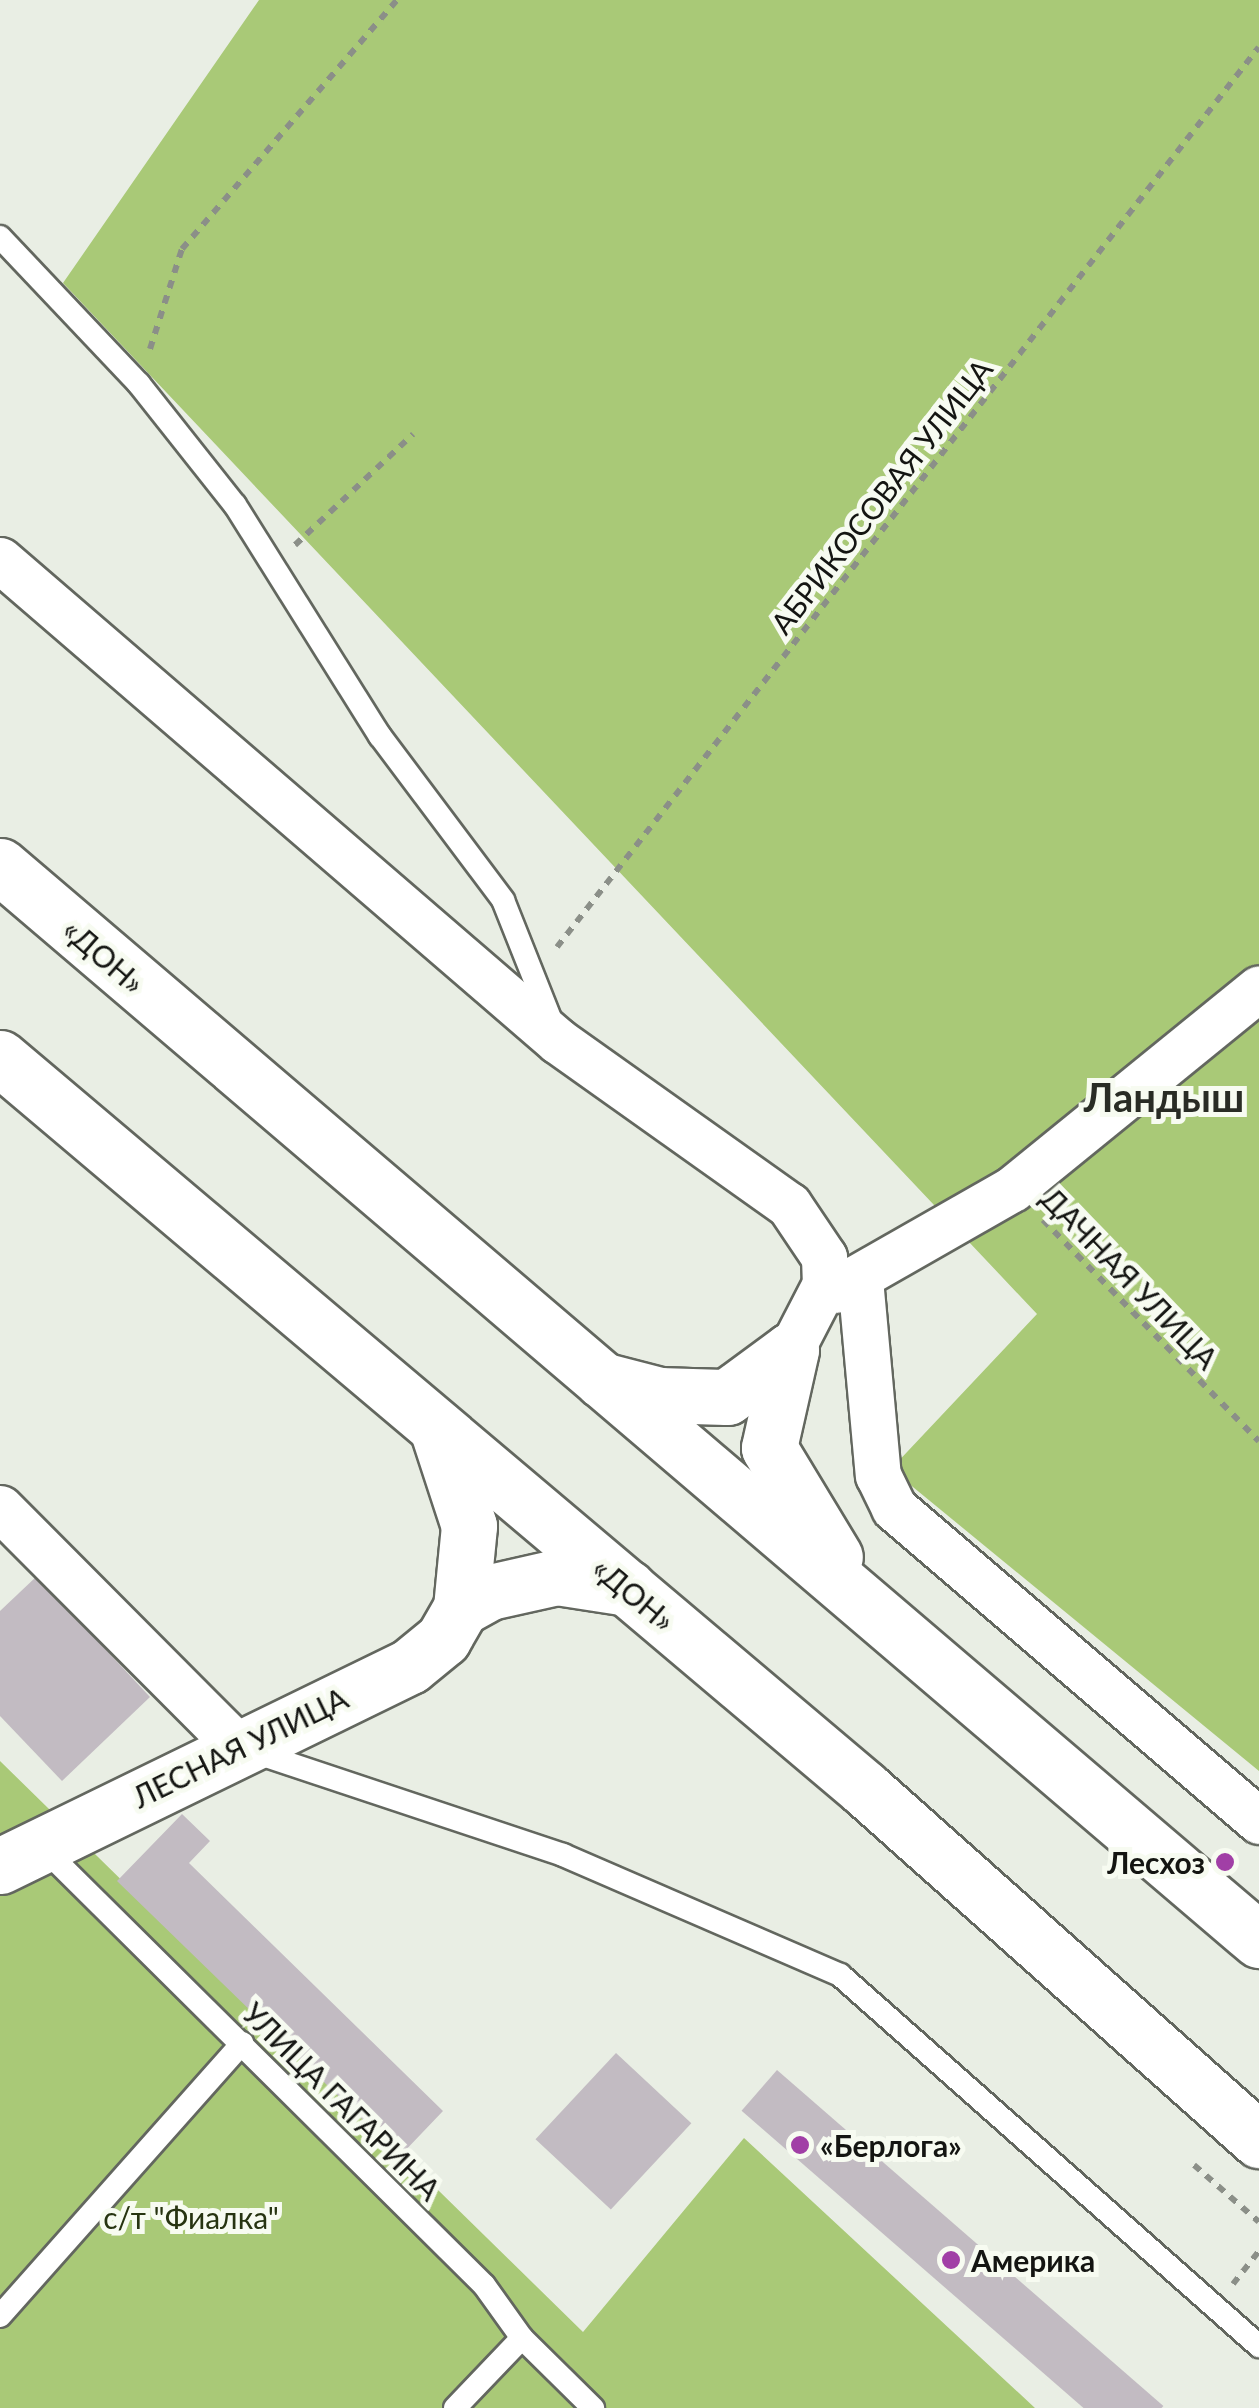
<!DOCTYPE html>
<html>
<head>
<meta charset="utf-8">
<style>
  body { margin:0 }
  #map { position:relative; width:1259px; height:2408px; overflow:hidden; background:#e9eee4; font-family:Lato,sans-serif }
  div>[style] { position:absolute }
  .green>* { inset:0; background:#a9c977 }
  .building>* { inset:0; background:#c2bbc2; transform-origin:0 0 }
  .path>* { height:6px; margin-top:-3px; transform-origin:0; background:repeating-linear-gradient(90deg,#8b8f88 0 8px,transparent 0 16px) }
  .roads { filter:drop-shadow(2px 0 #63675f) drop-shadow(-2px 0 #63675f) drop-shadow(0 2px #63675f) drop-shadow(0 -2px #63675f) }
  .lane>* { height:22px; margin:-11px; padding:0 11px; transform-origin:11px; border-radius:11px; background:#fff }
  .street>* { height:45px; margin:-22.5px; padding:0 22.5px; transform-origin:22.5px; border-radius:22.5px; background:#fff }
  .secondary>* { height:55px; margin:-27.5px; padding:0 27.5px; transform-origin:27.5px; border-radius:27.5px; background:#fff }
  .highway>* { height:55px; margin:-27.5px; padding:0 27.5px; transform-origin:27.5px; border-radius:27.5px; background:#fff }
  .dots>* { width:28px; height:28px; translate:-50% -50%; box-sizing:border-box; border:5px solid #f7fbf1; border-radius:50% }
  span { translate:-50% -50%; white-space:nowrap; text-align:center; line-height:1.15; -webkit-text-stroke:10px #f7fbf1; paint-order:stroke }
  .street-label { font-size:30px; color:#141512 }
  .poi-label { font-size:30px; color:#141512; font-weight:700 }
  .right { translate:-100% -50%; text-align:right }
  .left { translate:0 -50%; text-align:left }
  .park-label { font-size:30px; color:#273411 }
  .district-label { font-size:40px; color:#292c25; font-weight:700 }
</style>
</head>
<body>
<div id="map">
  <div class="green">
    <div style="clip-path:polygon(259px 0,1259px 0,1259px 1771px,891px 1469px,1037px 1314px,63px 283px)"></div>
    <div style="clip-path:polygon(0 1761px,583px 2332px,744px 2138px,1035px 2408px,0 2408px)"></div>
  </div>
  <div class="building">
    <div style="clip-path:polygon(37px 1576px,150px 1697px,62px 1781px,0 1716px,0 1611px)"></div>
    <div style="clip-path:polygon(182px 1814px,210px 1841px,189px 1863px,443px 2111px,400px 2156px,117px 1881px)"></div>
    <div style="left:616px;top:2053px;width:103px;height:118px;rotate:43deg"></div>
    <div style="left:777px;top:2070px;width:512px;height:54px;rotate:41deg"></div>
  </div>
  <div class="path">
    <div style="left:150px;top:349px;width:105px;rotate:-72.3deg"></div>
    <div style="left:182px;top:249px;width:329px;rotate:-49.2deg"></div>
    <div style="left:295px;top:545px;width:162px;rotate:-43.2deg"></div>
    <div style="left:557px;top:947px;width:1141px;rotate:-52.05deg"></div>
    <div style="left:1043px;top:1220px;width:309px;rotate:45.7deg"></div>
    <div style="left:1194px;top:2165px;width:86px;rotate:41.2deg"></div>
    <div style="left:1233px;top:2284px;width:42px;rotate:-51.8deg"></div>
  </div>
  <div class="roads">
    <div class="lane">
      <div style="left:0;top:237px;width:202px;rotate:46.6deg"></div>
      <div style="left:139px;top:384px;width:154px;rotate:51.6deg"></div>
      <div style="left:235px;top:505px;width:273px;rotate:57.9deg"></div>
      <div style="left:380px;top:736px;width:205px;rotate:53.1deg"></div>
      <div style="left:503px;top:900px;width:138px;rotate:68.3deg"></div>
      <div style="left:251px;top:1751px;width:329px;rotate:18.4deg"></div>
      <div style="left:563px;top:1855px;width:302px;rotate:23.4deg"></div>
      <div style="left:840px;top:1975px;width:560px;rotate:41.52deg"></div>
      <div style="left:42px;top:1847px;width:622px;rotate:44.74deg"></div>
      <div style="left:484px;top:2285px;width:65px;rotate:54.4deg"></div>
      <div style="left:522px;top:2338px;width:100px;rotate:44.6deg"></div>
      <div style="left:0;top:2316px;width:365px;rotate:-48.4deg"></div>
      <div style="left:455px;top:2408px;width:97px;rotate:-46.3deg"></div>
    </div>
    <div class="street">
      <div style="left:0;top:560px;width:737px;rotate:40.76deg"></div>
      <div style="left:558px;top:1041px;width:283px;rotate:35.4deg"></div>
      <div style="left:789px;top:1205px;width:63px;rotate:56.1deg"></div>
      <div style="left:824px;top:1257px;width:27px;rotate:88deg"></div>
      <div style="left:825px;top:1284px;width:74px;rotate:117.3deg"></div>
      <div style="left:860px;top:1279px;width:197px;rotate:84.8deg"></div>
      <div style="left:878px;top:1475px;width:37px;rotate:64deg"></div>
      <div style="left:894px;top:1508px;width:481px;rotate:40.6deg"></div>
      <div style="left:835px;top:1290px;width:204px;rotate:-29.7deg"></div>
      <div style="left:1012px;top:1189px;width:318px;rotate:-39.1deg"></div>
      <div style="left:0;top:1508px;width:337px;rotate:45.1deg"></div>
    </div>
    <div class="secondary">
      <div style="left:0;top:1866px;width:456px;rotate:-26deg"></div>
      <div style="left:410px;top:1666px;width:43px;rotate:-39.3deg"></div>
      <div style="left:443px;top:1639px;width:36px;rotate:-60deg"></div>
      <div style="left:461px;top:1608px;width:33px;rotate:-29deg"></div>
      <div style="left:490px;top:1592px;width:69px;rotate:-12.6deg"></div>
      <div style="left:557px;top:1577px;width:72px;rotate:8.8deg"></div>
    </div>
    <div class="highway">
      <div style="left:0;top:866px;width:1655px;rotate:40.47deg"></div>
      <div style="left:0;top:1058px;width:1133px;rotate:40.2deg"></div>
      <div style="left:865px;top:1789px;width:528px;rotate:41.7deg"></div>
      <div style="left:791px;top:1350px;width:100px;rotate:102.7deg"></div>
      <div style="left:769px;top:1448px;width:127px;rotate:58.8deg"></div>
      <div style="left:602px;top:1380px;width:59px;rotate:14.7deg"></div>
      <div style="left:659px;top:1395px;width:68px;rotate:1.7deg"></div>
      <div style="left:727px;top:1397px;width:79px;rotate:-36.3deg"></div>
      <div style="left:437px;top:1428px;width:103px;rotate:71.9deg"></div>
      <div style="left:469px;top:1526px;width:82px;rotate:95.6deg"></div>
    </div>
  </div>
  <div class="dots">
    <div style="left:1225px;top:1862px;background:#a13fa6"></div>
    <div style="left:800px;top:2145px;background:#a13fa6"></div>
    <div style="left:951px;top:2260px;background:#a13fa6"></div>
  </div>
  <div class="street-label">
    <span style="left:881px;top:496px;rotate:-52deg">АБРИКОСОВАЯ УЛИЦА</span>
    <span style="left:104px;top:956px;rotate:41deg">«ДОН»</span>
    <span style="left:1130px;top:1278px;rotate:46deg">ДАЧНАЯ УЛИЦА</span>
    <span style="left:634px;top:1594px;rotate:40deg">«ДОН»</span>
    <span style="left:240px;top:1747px;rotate:-26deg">ЛЕСНАЯ УЛИЦА</span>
    <span style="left:342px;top:2101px;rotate:45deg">УЛИЦА ГАГАРИНА</span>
  </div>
  <div class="poi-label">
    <span class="right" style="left:1205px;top:1862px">Лесхоз</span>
    <span class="left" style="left:820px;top:2145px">«Берлога»</span>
    <span class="left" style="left:971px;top:2260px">Америка</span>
  </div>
  <div class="park-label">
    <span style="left:191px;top:2217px">с/т "Фиалка"</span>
  </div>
  <div class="district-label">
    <span style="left:1164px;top:1097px">Ландыш</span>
  </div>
</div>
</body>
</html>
